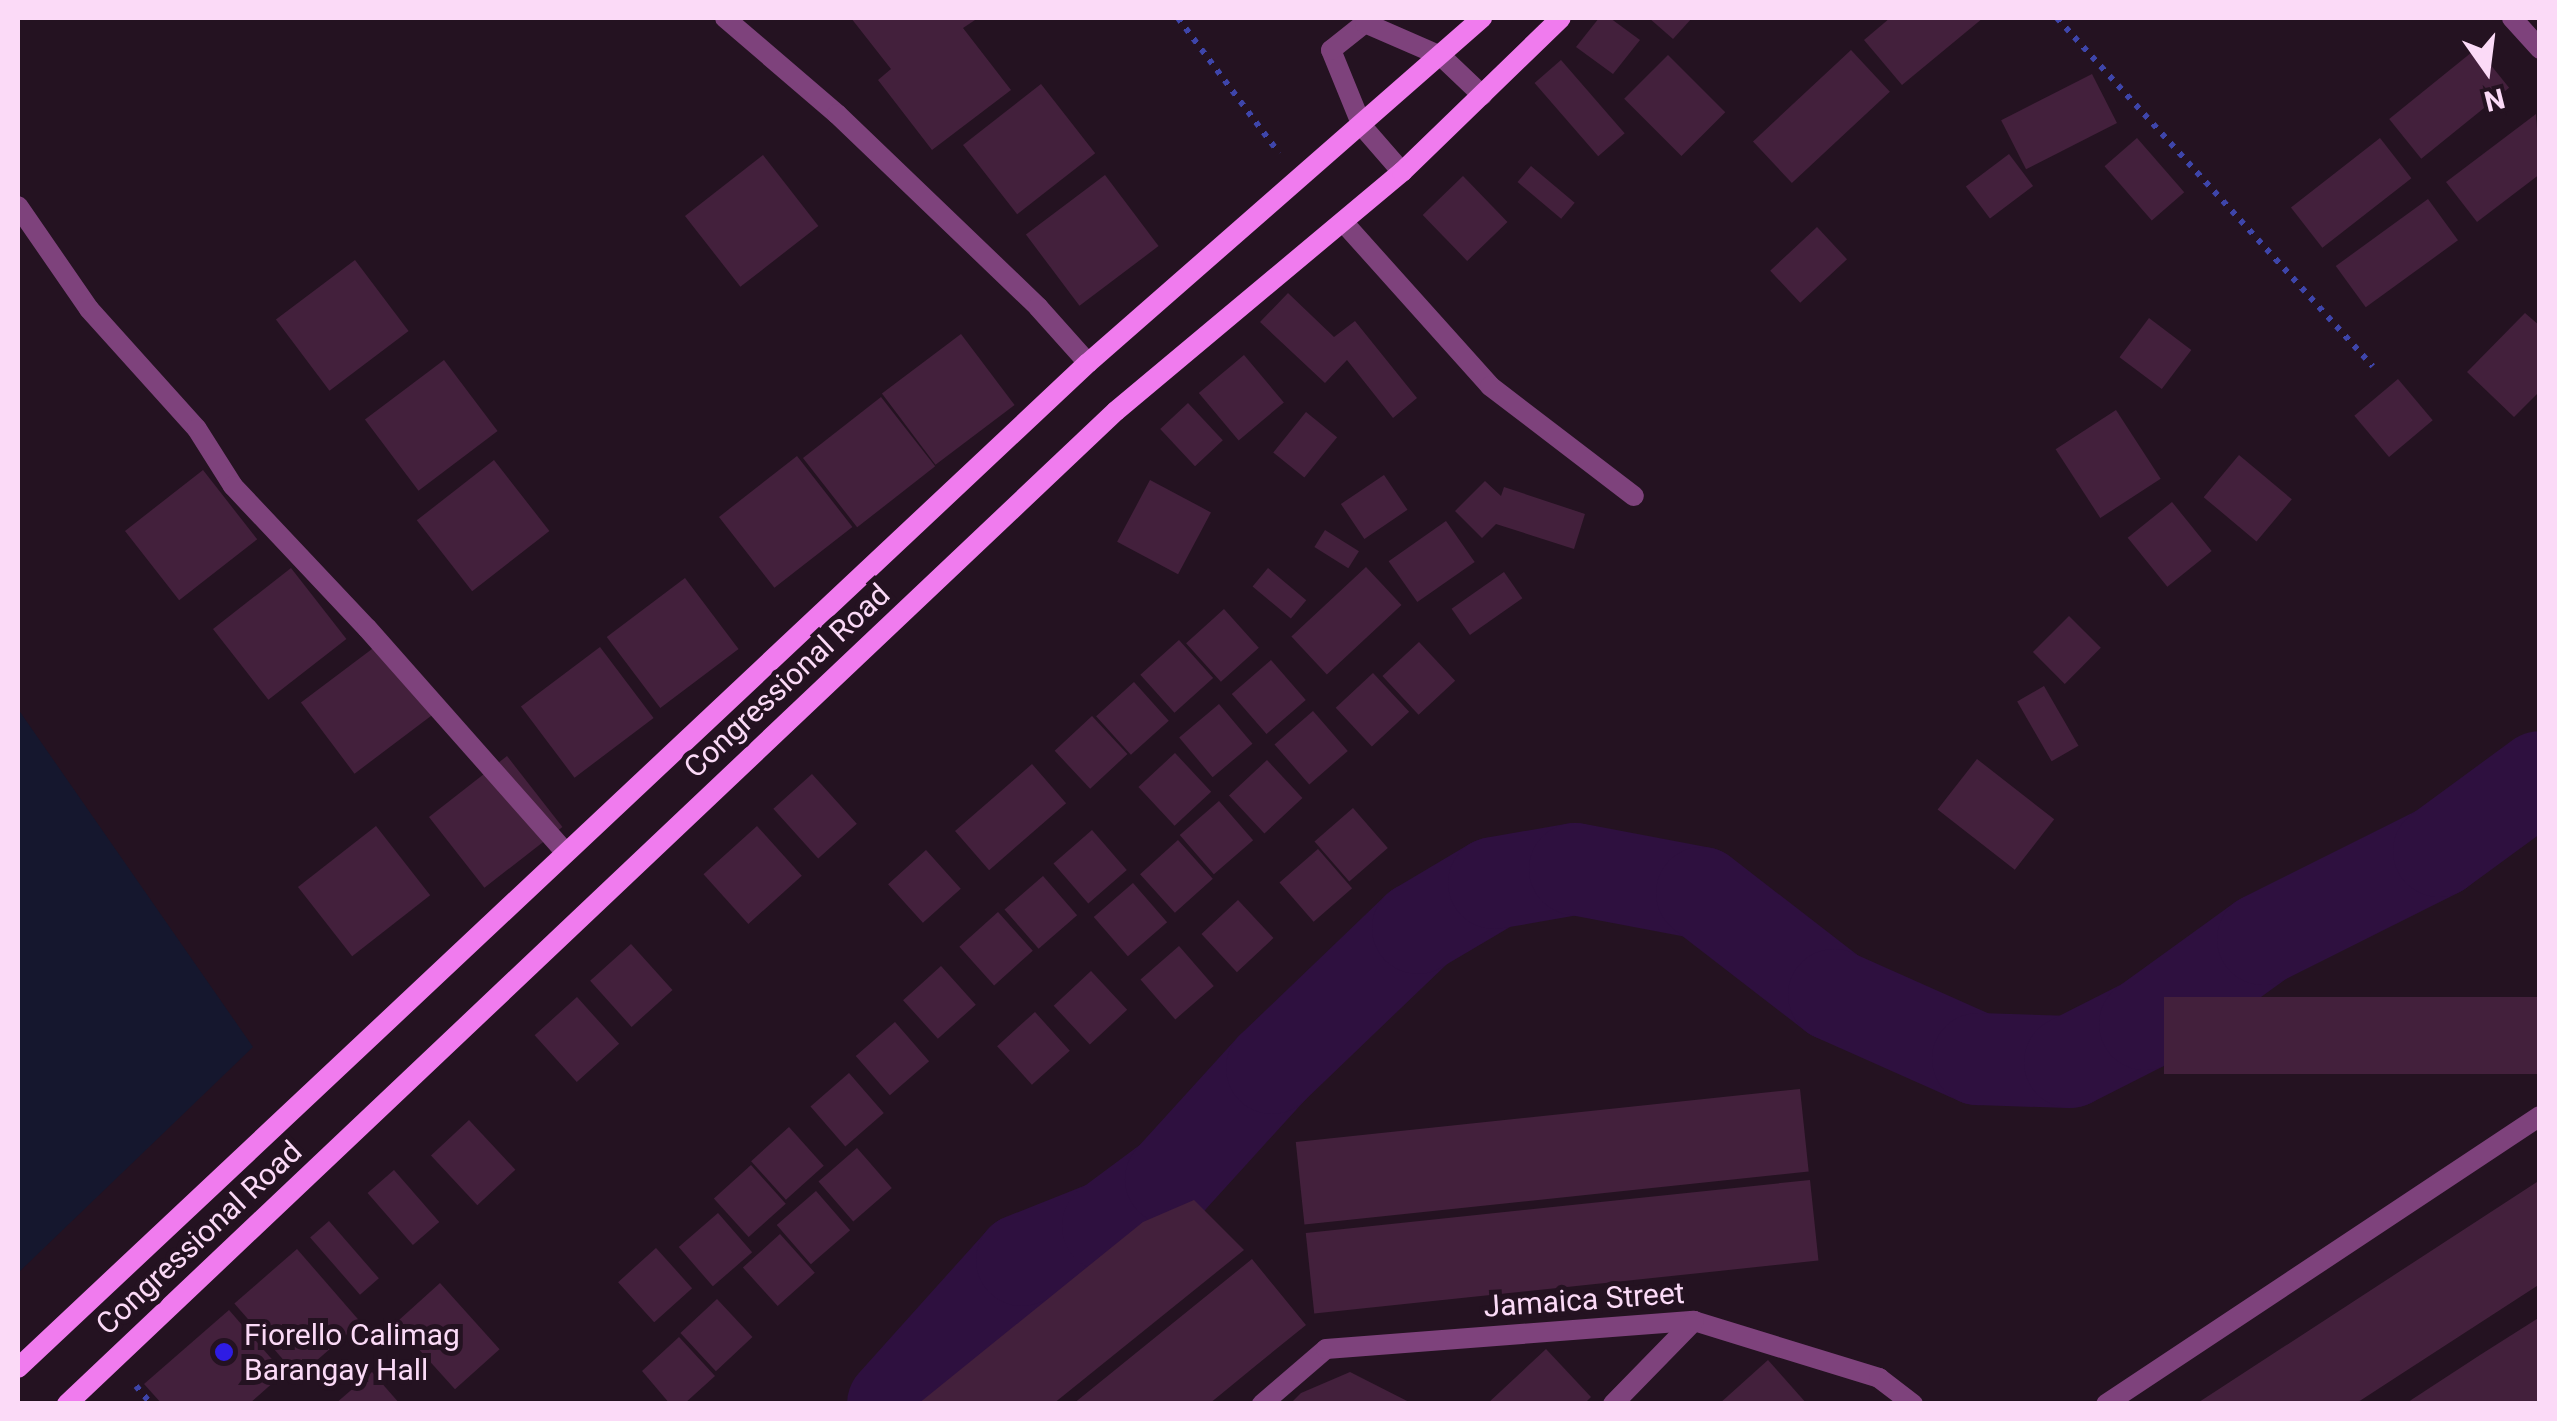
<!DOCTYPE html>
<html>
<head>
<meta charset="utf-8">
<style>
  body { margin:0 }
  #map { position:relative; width:2557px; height:1421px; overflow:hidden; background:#241221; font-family:Roboto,sans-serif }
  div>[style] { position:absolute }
  .green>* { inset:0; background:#15172e }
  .river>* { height:92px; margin:-46px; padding:0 46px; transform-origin:46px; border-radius:46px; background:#2e103f }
  .building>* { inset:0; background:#43203c; transform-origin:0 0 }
  .path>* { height:6px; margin-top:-3px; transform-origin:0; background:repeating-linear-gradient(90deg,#3e45aa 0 5px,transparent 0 13px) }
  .service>* { height:20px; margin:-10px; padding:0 10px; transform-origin:10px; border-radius:10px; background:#7e427c }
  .minor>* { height:20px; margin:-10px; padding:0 10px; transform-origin:10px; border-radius:10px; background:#7e427c }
  .secondary>* { height:20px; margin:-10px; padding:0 10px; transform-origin:10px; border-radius:10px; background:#f07bee }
  .dots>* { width:28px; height:28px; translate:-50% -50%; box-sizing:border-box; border:5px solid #241221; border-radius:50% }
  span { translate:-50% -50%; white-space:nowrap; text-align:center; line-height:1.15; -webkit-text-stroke:10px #241221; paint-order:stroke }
  .street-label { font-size:30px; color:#fbdaf7 }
  .poi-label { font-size:30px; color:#fbdaf7 }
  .left { translate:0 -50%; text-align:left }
  .frame { position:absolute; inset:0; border:20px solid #fbdaf7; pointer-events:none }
  .north { position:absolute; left:2437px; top:20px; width:100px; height:100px; -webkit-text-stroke:8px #241221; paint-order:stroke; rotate:166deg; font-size:28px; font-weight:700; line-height:40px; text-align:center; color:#fbdaf7 }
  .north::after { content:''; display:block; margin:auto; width:35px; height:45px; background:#fbdaf7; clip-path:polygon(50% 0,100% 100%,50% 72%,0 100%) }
</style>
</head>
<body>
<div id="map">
  <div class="green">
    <div style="clip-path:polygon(18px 709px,253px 1047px,18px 1273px)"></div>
  </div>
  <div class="river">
    <div style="left:893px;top:1404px;width:193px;rotate:-48.1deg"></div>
    <div style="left:1022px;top:1260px;width:92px;rotate:-21.6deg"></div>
    <div style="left:1108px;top:1226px;width:79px;rotate:-36.7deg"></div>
    <div style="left:1171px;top:1179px;width:150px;rotate:-47.7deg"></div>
    <div style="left:1272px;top:1068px;width:202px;rotate:-43.8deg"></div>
    <div style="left:1418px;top:928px;width:88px;rotate:-30.6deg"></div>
    <div style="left:1494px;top:883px;width:82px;rotate:-9.8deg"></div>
    <div style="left:1575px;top:869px;width:129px;rotate:10.7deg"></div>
    <div style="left:1702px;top:893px;width:167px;rotate:37.7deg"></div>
    <div style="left:1834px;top:995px;width:158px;rotate:24deg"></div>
    <div style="left:1978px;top:1059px;width:92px;rotate:1.9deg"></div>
    <div style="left:2070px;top:1062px;width:84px;rotate:-26.9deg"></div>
    <div style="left:2145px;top:1024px;width:145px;rotate:-35.8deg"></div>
    <div style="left:2263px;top:939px;width:197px;rotate:-26.6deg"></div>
    <div style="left:2439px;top:851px;width:125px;rotate:-36.2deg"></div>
  </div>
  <div class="building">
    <div style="clip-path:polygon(851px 18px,978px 18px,963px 28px,1011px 90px,932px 150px,878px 80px,891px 69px)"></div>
    <div style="clip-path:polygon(1599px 18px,1610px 18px,1640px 40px,1613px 74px,1576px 47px)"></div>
    <div style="clip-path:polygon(1649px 18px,1692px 18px,1673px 39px)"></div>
    <div style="clip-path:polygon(1890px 18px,1983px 18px,1902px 85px,1864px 40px)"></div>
    <div style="left:2477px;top:48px;width:51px;height:113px;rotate:51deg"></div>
    <div style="left:1851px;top:50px;width:57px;height:134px;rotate:47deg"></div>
    <div style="left:1668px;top:55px;width:81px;height:62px;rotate:45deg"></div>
    <div style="left:1561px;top:60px;width:97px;height:35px;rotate:49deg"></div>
    <div style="left:2092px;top:74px;width:55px;height:102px;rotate:63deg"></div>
    <div style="left:1041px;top:84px;width:88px;height:99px;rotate:52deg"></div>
    <div style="clip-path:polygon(2536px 114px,2540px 174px,2477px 222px,2446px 182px)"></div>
    <div style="left:2137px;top:138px;width:72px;height:43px;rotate:49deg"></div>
    <div style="left:2380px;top:138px;width:51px;height:113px;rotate:52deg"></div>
    <div style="left:2009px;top:154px;width:40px;height:54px;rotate:53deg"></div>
    <div style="left:763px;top:155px;width:90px;height:99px;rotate:52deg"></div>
    <div style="left:1531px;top:166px;width:57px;height:21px;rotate:40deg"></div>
    <div style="left:1105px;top:175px;width:89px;height:99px;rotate:53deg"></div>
    <div style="left:1463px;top:176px;width:64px;height:56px;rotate:46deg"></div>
    <div style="left:2428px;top:199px;width:51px;height:114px;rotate:54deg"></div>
    <div style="left:1817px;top:227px;width:44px;height:64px;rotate:47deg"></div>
    <div style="left:355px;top:260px;width:89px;height:99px;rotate:53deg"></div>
    <div style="clip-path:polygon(1288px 293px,1334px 337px,1355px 321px,1417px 398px,1393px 418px,1347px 360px,1325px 383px,1260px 322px)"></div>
    <div style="clip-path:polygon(2525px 313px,2540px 326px,2540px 391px,2514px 417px,2467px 372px)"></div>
    <div style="left:2149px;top:318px;width:53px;height:49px;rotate:37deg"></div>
    <div style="left:961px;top:334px;width:89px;height:99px;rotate:53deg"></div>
    <div style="left:1244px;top:355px;width:62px;height:59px;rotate:50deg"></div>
    <div style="left:444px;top:360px;width:89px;height:99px;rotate:53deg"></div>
    <div style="left:2398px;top:379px;width:54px;height:57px;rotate:50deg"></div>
    <div style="left:881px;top:397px;width:88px;height:99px;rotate:52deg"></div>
    <div style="left:1188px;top:403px;width:51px;height:38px;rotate:47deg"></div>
    <div style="left:2116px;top:410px;width:82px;height:72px;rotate:57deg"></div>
    <div style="left:1306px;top:412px;width:40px;height:52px;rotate:39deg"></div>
    <div style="left:2239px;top:455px;width:69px;height:55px;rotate:40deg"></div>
    <div style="left:797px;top:456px;width:90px;height:99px;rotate:52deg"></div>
    <div style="left:494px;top:460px;width:90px;height:98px;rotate:52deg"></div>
    <div style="left:203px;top:470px;width:88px;height:99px;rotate:52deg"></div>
    <div style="left:1384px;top:475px;width:42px;height:52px;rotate:56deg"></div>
    <div style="left:1150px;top:480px;width:69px;height:70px;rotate:28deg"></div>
    <div style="clip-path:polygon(1485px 481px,1501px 496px,1504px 487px,1585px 514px,1574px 549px,1496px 524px,1482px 538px,1455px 511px)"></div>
    <div style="left:2172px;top:502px;width:63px;height:57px;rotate:51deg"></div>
    <div style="left:1446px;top:521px;width:50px;height:70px;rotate:55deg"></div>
    <div style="left:1325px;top:530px;width:40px;height:20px;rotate:32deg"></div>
    <div style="left:1366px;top:567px;width:52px;height:102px;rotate:47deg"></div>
    <div style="left:291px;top:568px;width:90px;height:99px;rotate:52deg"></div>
    <div style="left:1268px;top:568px;width:50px;height:24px;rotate:40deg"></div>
    <div style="left:1504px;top:572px;width:32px;height:64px;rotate:55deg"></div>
    <div style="left:685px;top:578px;width:89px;height:98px;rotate:53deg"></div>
    <div style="left:1224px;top:609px;width:52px;height:51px;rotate:48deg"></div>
    <div style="left:2069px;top:616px;width:45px;height:51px;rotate:45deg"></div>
    <div style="left:1179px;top:640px;width:51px;height:52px;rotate:48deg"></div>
    <div style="left:1419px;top:642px;width:53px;height:50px;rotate:47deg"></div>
    <div style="left:380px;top:643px;width:89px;height:99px;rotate:53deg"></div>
    <div style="left:600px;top:647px;width:89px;height:99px;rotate:53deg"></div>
    <div style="left:1271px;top:660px;width:53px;height:52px;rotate:49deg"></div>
    <div style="left:1373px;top:673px;width:53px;height:51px;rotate:47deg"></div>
    <div style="left:1134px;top:682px;width:52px;height:51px;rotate:48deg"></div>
    <div style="left:2044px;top:686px;width:69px;height:31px;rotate:60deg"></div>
    <div style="left:1219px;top:704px;width:52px;height:52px;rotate:50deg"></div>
    <div style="left:1313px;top:711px;width:53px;height:51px;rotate:49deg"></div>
    <div style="left:1092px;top:716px;width:52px;height:51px;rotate:47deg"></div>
    <div style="left:1175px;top:753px;width:53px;height:50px;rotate:47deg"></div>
    <div style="left:507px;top:756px;width:90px;height:99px;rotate:52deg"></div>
    <div style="left:1977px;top:759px;width:98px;height:64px;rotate:38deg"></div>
    <div style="left:1267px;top:760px;width:52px;height:52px;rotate:47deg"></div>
    <div style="left:1032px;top:764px;width:52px;height:102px;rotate:49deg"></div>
    <div style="left:812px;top:774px;width:67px;height:52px;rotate:48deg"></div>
    <div style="left:1219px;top:801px;width:52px;height:52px;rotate:49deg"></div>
    <div style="left:1353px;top:808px;width:53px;height:51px;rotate:49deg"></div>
    <div style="left:376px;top:826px;width:88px;height:99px;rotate:52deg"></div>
    <div style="left:757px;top:826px;width:67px;height:72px;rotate:48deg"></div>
    <div style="left:1092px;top:830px;width:53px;height:51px;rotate:49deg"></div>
    <div style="left:1178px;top:840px;width:52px;height:51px;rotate:48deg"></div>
    <div style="left:1318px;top:849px;width:52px;height:51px;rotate:49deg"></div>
    <div style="left:926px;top:850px;width:52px;height:51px;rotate:48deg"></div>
    <div style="left:1043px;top:876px;width:52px;height:51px;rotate:49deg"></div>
    <div style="left:1133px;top:883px;width:52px;height:52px;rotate:49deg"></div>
    <div style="left:1238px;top:900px;width:52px;height:50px;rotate:47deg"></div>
    <div style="left:998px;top:912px;width:52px;height:52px;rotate:48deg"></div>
    <div style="left:631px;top:944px;width:62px;height:55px;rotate:48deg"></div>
    <div style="left:1179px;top:946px;width:53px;height:51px;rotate:49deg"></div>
    <div style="left:941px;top:966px;width:52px;height:51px;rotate:48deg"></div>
    <div style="left:1091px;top:971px;width:53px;height:51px;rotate:47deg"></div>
    <div style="left:577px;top:997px;width:63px;height:57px;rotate:48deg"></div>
    <div style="left:2540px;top:997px;width:77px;height:376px;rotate:90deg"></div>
    <div style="left:1035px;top:1012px;width:52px;height:51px;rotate:48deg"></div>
    <div style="left:895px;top:1022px;width:52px;height:52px;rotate:49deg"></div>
    <div style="left:849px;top:1073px;width:53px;height:51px;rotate:49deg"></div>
    <div style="left:1800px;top:1089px;width:83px;height:507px;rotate:84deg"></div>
    <div style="left:469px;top:1120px;width:68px;height:52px;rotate:47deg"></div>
    <div style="left:789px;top:1127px;width:52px;height:51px;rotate:48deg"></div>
    <div style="left:857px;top:1148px;width:53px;height:51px;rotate:49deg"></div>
    <div style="left:751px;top:1165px;width:52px;height:50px;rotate:48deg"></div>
    <div style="left:394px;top:1170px;width:69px;height:35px;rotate:49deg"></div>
    <div style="left:1810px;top:1180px;width:81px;height:507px;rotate:84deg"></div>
    <div style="clip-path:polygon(2540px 1180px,2540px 1284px,2395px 1378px,2355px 1404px,2196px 1404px)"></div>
    <div style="left:816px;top:1191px;width:52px;height:52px;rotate:49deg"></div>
    <div style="clip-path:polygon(1194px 1200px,1244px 1250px,1053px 1404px,918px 1404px,1143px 1222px)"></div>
    <div style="left:718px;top:1213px;width:52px;height:52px;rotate:49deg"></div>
    <div style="left:329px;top:1221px;width:76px;height:25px;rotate:49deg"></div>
    <div style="left:780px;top:1234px;width:52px;height:50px;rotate:48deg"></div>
    <div style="left:656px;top:1248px;width:54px;height:51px;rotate:48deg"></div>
    <div style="left:297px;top:1249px;width:97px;height:83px;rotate:49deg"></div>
    <div style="clip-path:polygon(1252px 1259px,1306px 1325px,1259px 1363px,1209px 1404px,1073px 1404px)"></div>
    <div style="left:440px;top:1283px;width:89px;height:60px;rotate:48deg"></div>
    <div style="left:717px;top:1299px;width:52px;height:50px;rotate:47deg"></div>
    <div style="clip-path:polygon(229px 1310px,284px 1373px,249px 1404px,162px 1404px,144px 1384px)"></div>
    <div style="clip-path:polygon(2540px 1317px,2540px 1404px,2405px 1404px,2480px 1355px)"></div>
    <div style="clip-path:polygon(679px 1337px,715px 1376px,684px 1404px,670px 1404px,642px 1371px)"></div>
    <div style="clip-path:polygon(1546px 1349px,1591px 1397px,1584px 1404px,1487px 1404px)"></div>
    <div style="clip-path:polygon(1768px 1360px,1807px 1404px,1719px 1404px)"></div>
    <div style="clip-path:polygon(372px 1372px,400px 1404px,335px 1404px)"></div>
    <div style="clip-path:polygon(1350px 1372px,1413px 1404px,1290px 1404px,1301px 1393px)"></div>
  </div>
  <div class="path">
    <div style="left:1178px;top:18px;width:169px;rotate:53.2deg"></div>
    <div style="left:2057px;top:18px;width:470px;rotate:47.8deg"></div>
    <div style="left:136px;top:1386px;width:23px;rotate:50deg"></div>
  </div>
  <div class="service">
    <div style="left:1402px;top:172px;width:61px;rotate:-131deg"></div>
    <div style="left:1362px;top:126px;width:82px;rotate:-112.2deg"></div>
    <div style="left:1331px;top:50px;width:43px;rotate:-38.5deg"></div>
    <div style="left:1365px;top:23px;width:83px;rotate:23.5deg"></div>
    <div style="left:1441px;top:56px;width:57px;rotate:43.6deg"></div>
  </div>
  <div class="minor">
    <div style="left:725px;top:18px;width:148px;rotate:40.6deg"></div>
    <div style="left:837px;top:114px;width:279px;rotate:43.8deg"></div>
    <div style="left:1038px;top:307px;width:75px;rotate:48.2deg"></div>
    <div style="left:2512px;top:18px;width:42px;rotate:47.9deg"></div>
    <div style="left:18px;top:206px;width:125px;rotate:55.4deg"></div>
    <div style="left:89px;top:309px;width:161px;rotate:48deg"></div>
    <div style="left:197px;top:429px;width:67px;rotate:57.7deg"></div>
    <div style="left:233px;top:486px;width:195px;rotate:46.7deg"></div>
    <div style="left:367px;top:628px;width:300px;rotate:48.5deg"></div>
    <div style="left:1344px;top:223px;width:219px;rotate:48.1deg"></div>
    <div style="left:1490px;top:386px;width:181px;rotate:37.4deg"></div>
    <div style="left:1262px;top:1404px;width:84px;rotate:-40.7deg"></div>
    <div style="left:1326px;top:1349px;width:369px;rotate:-4.4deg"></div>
    <div style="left:1694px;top:1321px;width:194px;rotate:17.1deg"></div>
    <div style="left:1879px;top:1378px;width:43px;rotate:37.4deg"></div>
    <div style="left:1613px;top:1404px;width:116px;rotate:-45.7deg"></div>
    <div style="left:2106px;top:1404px;width:521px;rotate:-33.57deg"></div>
  </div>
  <div class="secondary">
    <div style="left:18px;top:1368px;width:1468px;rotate:-43.21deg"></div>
    <div style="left:1088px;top:363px;width:524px;rotate:-41.21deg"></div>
    <div style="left:67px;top:1404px;width:1444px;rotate:-43.43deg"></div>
    <div style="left:1116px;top:411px;width:373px;rotate:-39.9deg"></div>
    <div style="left:1402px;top:172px;width:221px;rotate:-44.1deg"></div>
  </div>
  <div class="dots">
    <div style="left:224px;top:1352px;background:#2e1ce4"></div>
  </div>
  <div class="street-label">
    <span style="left:787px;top:681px;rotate:-43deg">Congressional Road</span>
    <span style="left:199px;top:1238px;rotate:-43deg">Congressional Road</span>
    <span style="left:1584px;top:1300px;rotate:-4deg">Jamaica Street</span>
  </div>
  <div class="poi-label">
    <span class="left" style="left:244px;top:1352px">Fiorello Calimag<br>Barangay Hall</span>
  </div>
  <div class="frame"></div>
  <div class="north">N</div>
</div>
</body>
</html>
